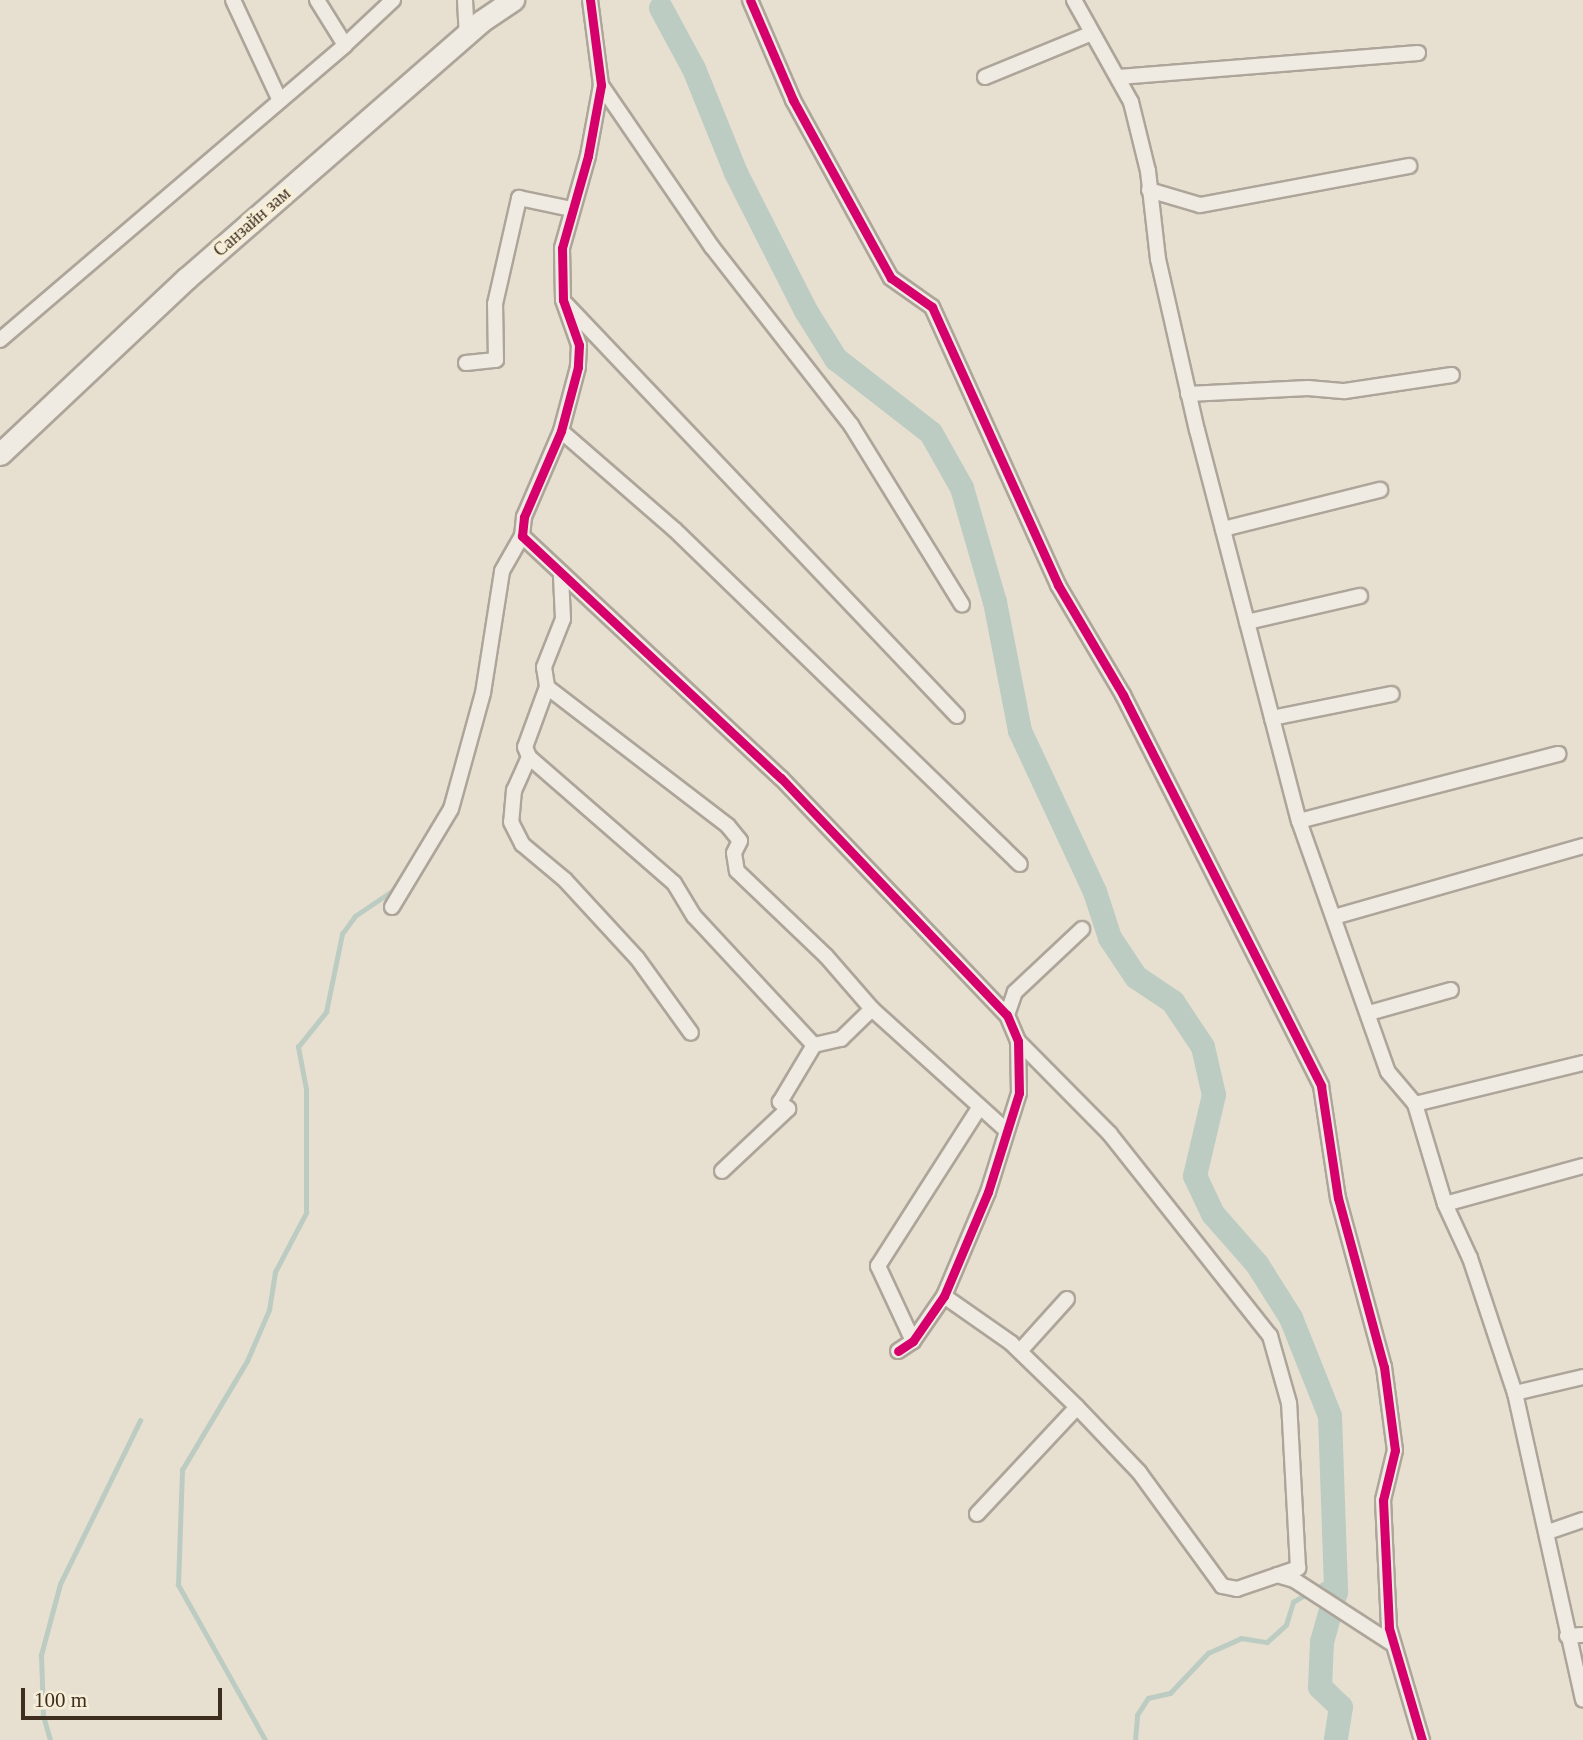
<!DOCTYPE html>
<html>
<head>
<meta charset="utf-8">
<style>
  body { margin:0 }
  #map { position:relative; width:1583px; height:1740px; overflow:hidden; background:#e7e0d1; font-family:"Times New Roman",serif }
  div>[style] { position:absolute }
  .stream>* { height:4.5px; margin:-2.25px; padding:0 2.25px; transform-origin:2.25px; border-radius:2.25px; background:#bcccc2 }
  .river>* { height:24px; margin:-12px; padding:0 12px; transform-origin:12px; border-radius:12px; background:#bcccc2 }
  .roads { filter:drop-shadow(2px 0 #ada599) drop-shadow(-2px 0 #ada599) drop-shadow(0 2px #ada599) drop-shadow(0 -2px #ada599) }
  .street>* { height:14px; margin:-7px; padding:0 7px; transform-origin:7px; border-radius:7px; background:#efebe3 }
  .secondary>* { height:21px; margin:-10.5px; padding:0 10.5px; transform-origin:10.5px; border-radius:10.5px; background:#efebe3 }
  .cycleway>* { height:9px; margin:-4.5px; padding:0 4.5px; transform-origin:4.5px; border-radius:4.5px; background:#d6006c }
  span { translate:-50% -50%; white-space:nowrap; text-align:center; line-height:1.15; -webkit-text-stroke:7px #f7eed8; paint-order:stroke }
  .street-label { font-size:18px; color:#3d2e20 }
  .scale { position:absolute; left:21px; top:1688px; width:201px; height:32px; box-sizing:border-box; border:4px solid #3d2e20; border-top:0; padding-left:9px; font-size:21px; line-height:24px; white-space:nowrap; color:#3d2e20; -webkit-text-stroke:5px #f7eed8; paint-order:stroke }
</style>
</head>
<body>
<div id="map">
  <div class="stream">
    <div style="left:442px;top:813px;width:36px;rotate:-74deg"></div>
    <div style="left:50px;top:1740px;width:26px;rotate:-106deg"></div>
    <div style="left:43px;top:1715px;width:60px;rotate:-91.9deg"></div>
    <div style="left:41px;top:1655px;width:73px;rotate:-75deg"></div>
    <div style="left:60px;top:1584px;width:182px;rotate:-63.9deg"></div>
    <div style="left:265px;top:1740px;width:178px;rotate:-119.3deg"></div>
    <div style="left:178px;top:1585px;width:115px;rotate:-88deg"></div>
    <div style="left:182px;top:1470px;width:127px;rotate:-59.2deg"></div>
    <div style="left:247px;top:1361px;width:56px;rotate:-66.7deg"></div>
    <div style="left:269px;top:1310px;width:38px;rotate:-81deg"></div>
    <div style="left:275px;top:1272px;width:67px;rotate:-62.3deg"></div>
    <div style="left:306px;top:1213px;width:124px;rotate:-90deg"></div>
    <div style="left:306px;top:1089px;width:43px;rotate:-100.8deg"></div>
    <div style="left:298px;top:1047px;width:45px;rotate:-51.3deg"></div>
    <div style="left:326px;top:1012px;width:80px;rotate:-78.4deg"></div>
    <div style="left:342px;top:934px;width:22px;rotate:-54deg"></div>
    <div style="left:355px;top:916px;width:45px;rotate:-34deg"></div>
    <div style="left:392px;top:891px;width:42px;rotate:-56.7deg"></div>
    <div style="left:1135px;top:1740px;width:25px;rotate:-85deg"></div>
    <div style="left:1137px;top:1715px;width:20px;rotate:-57deg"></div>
    <div style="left:1148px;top:1698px;width:23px;rotate:-13deg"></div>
    <div style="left:1170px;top:1693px;width:55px;rotate:-46.5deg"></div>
    <div style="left:1208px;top:1653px;width:36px;rotate:-24deg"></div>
    <div style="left:1241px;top:1638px;width:26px;rotate:9deg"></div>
    <div style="left:1267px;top:1642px;width:25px;rotate:-42deg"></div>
    <div style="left:1286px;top:1625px;width:24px;rotate:-73deg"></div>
    <div style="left:1293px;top:1602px;width:51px;rotate:-30.6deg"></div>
  </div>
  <div class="river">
    <div style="left:661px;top:8px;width:69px;rotate:61.6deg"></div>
    <div style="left:694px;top:69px;width:112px;rotate:68deg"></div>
    <div style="left:736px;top:173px;width:155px;rotate:63.1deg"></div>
    <div style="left:806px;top:311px;width:57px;rotate:58deg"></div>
    <div style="left:836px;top:359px;width:120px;rotate:37.9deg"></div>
    <div style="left:931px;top:433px;width:63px;rotate:60.6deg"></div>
    <div style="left:962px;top:488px;width:119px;rotate:73.9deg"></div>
    <div style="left:995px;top:602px;width:131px;rotate:79deg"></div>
    <div style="left:1020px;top:731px;width:178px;rotate:65deg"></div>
    <div style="left:1095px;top:892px;width:48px;rotate:71.9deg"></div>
    <div style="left:1110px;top:938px;width:47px;rotate:56.3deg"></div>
    <div style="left:1136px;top:977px;width:45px;rotate:34deg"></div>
    <div style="left:1173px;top:1002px;width:54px;rotate:56.3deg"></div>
    <div style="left:1203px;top:1047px;width:49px;rotate:77.1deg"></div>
    <div style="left:1214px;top:1095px;width:83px;rotate:103.2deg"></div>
    <div style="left:1195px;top:1176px;width:42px;rotate:64.7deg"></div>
    <div style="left:1213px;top:1214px;width:67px;rotate:48.7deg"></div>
    <div style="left:1257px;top:1264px;width:64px;rotate:57.8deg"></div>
    <div style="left:1291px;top:1318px;width:105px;rotate:68.3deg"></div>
    <div style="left:1330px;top:1416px;width:176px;rotate:88deg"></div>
    <div style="left:1336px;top:1592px;width:52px;rotate:105.6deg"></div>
    <div style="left:1322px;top:1642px;width:45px;rotate:92.5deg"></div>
    <div style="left:1320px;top:1687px;width:29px;rotate:44deg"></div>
    <div style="left:1341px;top:1707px;width:33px;rotate:99deg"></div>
  </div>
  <div class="roads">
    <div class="street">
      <div style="left:233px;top:0;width:111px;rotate:65deg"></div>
      <div style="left:317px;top:0;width:53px;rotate:58.1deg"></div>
      <div style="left:345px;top:45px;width:66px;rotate:-43.2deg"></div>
      <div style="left:465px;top:0;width:34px;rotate:87deg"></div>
      <div style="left:590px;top:0;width:86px;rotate:82.6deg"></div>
      <div style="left:601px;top:85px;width:72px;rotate:100.4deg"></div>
      <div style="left:588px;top:156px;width:96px;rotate:105.8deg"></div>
      <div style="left:562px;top:248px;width:52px;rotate:88.9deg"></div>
      <div style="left:563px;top:300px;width:48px;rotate:70.4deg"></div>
      <div style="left:579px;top:345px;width:22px;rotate:93deg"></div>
      <div style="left:578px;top:367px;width:66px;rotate:104.9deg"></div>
      <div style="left:561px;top:431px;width:94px;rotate:113.3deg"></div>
      <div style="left:524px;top:517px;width:19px;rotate:96deg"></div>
      <div style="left:522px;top:536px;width:354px;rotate:43.1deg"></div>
      <div style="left:781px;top:778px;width:327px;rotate:46.4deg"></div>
      <div style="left:1007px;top:1015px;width:28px;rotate:67deg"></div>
      <div style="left:1018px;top:1041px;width:52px;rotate:88.9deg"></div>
      <div style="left:1019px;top:1093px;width:104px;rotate:107.4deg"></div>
      <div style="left:988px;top:1192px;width:113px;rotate:112.9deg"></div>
      <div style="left:944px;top:1296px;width:55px;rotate:124.6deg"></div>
      <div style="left:913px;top:1341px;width:18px;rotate:146deg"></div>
      <div style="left:750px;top:0;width:109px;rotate:66.7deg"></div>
      <div style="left:793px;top:100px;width:203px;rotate:61.2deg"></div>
      <div style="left:891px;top:278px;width:50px;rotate:35.3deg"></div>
      <div style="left:932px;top:307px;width:305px;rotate:65.6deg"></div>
      <div style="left:1058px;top:585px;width:128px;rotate:59.4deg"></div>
      <div style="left:1123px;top:695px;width:438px;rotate:63.1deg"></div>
      <div style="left:1321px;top:1086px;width:113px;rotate:81.4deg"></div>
      <div style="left:1338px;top:1198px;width:175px;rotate:74.8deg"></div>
      <div style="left:1384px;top:1367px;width:84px;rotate:82.5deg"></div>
      <div style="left:1395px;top:1450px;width:51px;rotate:103.5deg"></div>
      <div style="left:1383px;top:1500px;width:128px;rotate:87.3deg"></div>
      <div style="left:1389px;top:1628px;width:117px;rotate:73.6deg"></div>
      <div style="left:1074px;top:0;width:117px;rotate:60.8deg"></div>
      <div style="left:1131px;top:102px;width:71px;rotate:76.2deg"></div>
      <div style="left:1148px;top:171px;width:89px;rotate:83.5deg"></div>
      <div style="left:1158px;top:259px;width:175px;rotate:77.2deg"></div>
      <div style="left:1197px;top:430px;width:404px;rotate:75.4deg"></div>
      <div style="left:1299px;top:821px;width:266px;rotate:70.5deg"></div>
      <div style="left:1388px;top:1072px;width:42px;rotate:49.8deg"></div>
      <div style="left:1415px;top:1104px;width:104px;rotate:73.3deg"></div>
      <div style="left:1445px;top:1204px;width:60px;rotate:65.2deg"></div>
      <div style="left:1470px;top:1258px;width:142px;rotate:71.6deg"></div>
      <div style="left:1515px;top:1393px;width:314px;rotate:77.5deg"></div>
      <div style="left:985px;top:77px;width:113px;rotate:-22.3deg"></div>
      <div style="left:1119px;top:77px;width:300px;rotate:-4.6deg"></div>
      <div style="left:601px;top:85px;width:196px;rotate:55.6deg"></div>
      <div style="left:712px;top:247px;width:226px;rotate:52deg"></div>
      <div style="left:851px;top:425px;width:211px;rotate:58.3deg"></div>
      <div style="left:1149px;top:190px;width:53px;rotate:16.4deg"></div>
      <div style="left:1200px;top:205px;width:213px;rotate:-10.6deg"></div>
      <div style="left:566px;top:304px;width:568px;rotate:46.5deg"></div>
      <div style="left:0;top:340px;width:454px;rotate:-40.5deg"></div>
      <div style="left:466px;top:363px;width:30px;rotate:-6deg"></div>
      <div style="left:496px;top:360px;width:56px;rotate:-91deg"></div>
      <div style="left:495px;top:304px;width:109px;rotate:-77.2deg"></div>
      <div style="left:519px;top:198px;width:53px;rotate:11.9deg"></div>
      <div style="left:1188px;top:394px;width:120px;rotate:-2.9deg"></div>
      <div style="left:1308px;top:388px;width:37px;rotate:5deg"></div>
      <div style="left:1345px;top:391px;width:108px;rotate:-8.5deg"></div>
      <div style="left:561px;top:431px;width:151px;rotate:41deg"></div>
      <div style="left:675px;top:530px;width:480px;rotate:44.1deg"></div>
      <div style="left:1223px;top:529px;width:162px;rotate:-14deg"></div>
      <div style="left:561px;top:576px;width:43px;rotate:87.3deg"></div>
      <div style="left:563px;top:619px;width:52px;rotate:111.6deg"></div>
      <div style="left:544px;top:667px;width:20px;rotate:81deg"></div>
      <div style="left:547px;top:687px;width:64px;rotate:110.1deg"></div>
      <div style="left:525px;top:747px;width:11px;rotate:68deg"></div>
      <div style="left:529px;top:757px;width:36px;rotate:114deg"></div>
      <div style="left:514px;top:790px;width:32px;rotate:95deg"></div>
      <div style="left:511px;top:822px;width:25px;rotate:63deg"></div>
      <div style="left:522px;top:844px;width:56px;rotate:39.9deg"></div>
      <div style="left:565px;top:880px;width:106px;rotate:47.3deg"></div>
      <div style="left:637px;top:958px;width:92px;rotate:54.2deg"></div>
      <div style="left:1247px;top:622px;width:116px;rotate:-13deg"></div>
      <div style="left:547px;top:687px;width:228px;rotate:37.5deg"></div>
      <div style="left:728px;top:826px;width:19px;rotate:51deg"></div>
      <div style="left:740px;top:841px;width:13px;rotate:117deg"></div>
      <div style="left:734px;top:853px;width:18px;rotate:81deg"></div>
      <div style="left:737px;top:871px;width:123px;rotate:43.7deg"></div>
      <div style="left:826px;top:956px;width:70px;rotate:49deg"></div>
      <div style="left:872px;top:1009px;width:181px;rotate:42.1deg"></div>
      <div style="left:1272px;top:718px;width:122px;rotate:-11.3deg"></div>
      <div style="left:529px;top:757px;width:192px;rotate:41deg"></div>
      <div style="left:674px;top:883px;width:39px;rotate:59deg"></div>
      <div style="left:694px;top:916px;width:176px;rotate:47.1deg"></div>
      <div style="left:814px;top:1045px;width:28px;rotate:-13deg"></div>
      <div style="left:841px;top:1039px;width:43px;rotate:-44.1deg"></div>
      <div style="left:1299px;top:821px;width:268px;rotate:-14.5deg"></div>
      <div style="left:392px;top:907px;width:114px;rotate:-59deg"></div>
      <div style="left:451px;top:809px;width:120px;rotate:-74.6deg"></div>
      <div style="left:483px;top:693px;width:123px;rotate:-81.1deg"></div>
      <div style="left:502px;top:571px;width:40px;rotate:-60.3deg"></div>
      <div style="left:1334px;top:917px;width:259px;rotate:-15.9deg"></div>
      <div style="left:1369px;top:1013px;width:85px;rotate:-15.7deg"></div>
      <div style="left:1007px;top:1015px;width:24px;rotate:-71deg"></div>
      <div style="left:1015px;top:992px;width:92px;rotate:-43.2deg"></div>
      <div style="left:1415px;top:1104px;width:173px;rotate:-13.7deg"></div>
      <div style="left:722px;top:1171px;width:91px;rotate:-43.2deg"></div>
      <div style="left:788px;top:1109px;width:11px;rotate:-139deg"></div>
      <div style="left:780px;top:1102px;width:66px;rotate:-59.2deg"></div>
      <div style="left:1445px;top:1204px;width:143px;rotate:-15.4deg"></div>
      <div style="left:944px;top:1296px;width:82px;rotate:35deg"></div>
      <div style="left:1011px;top:1343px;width:92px;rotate:44.1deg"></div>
      <div style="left:1077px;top:1407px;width:90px;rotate:46.4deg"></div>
      <div style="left:1139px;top:1472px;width:141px;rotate:53.9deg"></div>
      <div style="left:1222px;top:1586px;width:15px;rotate:11deg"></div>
      <div style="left:1237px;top:1589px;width:65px;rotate:-19deg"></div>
      <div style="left:1298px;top:1568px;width:165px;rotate:-93.1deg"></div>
      <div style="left:1289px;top:1403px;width:70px;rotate:-105.8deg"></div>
      <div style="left:1270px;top:1336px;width:258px;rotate:-128.4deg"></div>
      <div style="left:1110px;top:1134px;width:131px;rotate:-134.7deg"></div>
      <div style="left:913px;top:1341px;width:83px;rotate:-115deg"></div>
      <div style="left:878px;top:1266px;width:188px;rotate:-57.4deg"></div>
      <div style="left:1020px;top:1351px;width:70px;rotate:-47.9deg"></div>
      <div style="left:1515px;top:1393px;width:70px;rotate:-13.2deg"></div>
      <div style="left:977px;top:1514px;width:146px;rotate:-46.9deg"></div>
      <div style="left:1548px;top:1532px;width:37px;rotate:-19deg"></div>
      <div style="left:1277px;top:1575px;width:18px;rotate:16deg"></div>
      <div style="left:1294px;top:1580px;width:116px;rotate:33deg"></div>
      <div style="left:1567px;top:1636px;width:16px;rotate:-4deg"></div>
    </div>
    <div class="secondary">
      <div style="left:0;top:454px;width:257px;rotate:-43.3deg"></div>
      <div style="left:187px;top:278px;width:389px;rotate:-41.1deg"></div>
      <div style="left:480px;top:22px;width:40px;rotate:-34deg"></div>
    </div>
  </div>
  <div class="cycleway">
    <div style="left:590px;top:0;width:86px;rotate:82.6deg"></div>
    <div style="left:601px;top:85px;width:72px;rotate:100.4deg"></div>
    <div style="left:588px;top:156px;width:96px;rotate:105.8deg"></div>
    <div style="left:562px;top:248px;width:52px;rotate:88.9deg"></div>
    <div style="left:563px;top:300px;width:48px;rotate:70.4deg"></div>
    <div style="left:579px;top:345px;width:22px;rotate:93deg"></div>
    <div style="left:578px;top:367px;width:66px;rotate:104.9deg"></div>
    <div style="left:561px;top:431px;width:94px;rotate:113.3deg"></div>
    <div style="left:524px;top:517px;width:19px;rotate:96deg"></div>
    <div style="left:522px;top:536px;width:354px;rotate:43.1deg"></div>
    <div style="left:781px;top:778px;width:327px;rotate:46.4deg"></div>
    <div style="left:1007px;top:1015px;width:28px;rotate:67deg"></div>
    <div style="left:1018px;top:1041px;width:52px;rotate:88.9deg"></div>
    <div style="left:1019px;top:1093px;width:104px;rotate:107.4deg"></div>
    <div style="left:988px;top:1192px;width:113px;rotate:112.9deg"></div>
    <div style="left:944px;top:1296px;width:55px;rotate:124.6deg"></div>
    <div style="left:913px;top:1341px;width:18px;rotate:146deg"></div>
    <div style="left:750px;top:0;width:109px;rotate:66.7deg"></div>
    <div style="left:793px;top:100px;width:203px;rotate:61.2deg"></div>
    <div style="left:891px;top:278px;width:50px;rotate:35.3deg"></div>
    <div style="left:932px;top:307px;width:305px;rotate:65.6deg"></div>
    <div style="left:1058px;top:585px;width:128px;rotate:59.4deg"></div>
    <div style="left:1123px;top:695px;width:438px;rotate:63.1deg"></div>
    <div style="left:1321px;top:1086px;width:113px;rotate:81.4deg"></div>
    <div style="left:1338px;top:1198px;width:175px;rotate:74.8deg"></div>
    <div style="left:1384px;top:1367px;width:84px;rotate:82.5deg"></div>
    <div style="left:1395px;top:1450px;width:51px;rotate:103.5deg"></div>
    <div style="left:1383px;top:1500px;width:128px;rotate:87.3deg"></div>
    <div style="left:1389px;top:1628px;width:117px;rotate:73.6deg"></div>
  </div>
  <div class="street-label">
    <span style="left:252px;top:222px;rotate:-41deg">Санзайн зам</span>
  </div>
  <div class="scale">100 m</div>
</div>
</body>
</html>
